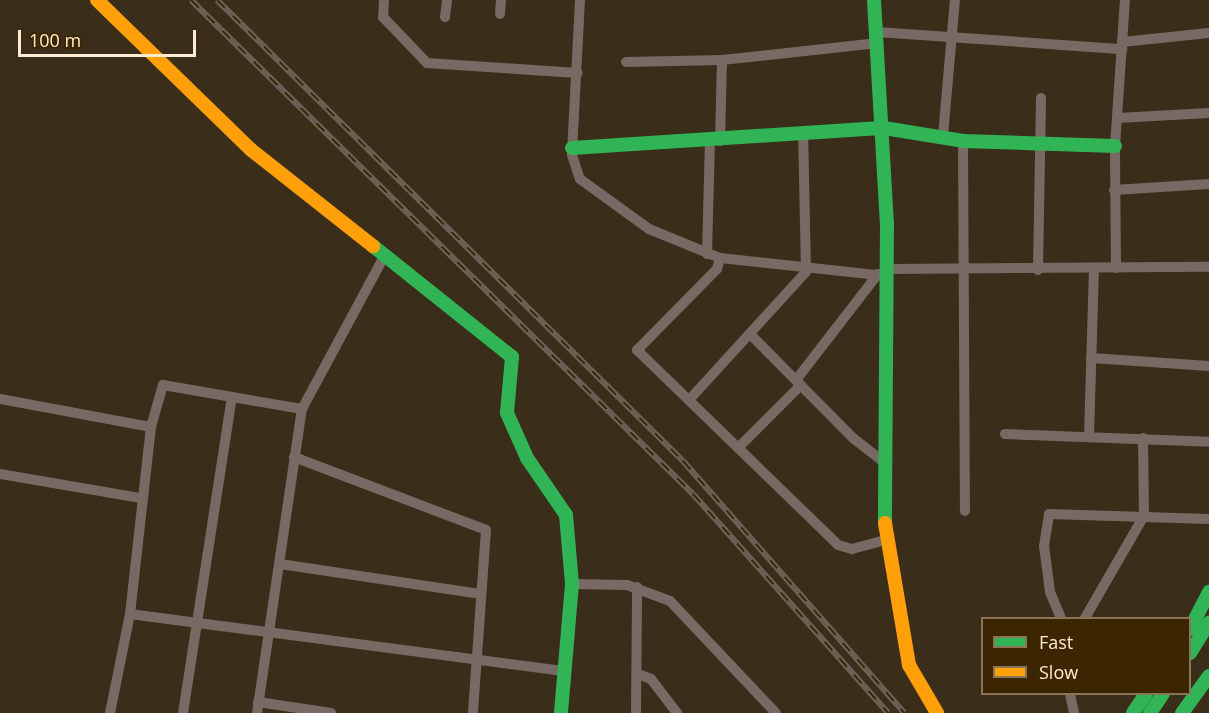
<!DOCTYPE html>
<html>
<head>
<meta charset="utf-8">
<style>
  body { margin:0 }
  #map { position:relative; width:1209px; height:713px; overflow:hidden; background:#3a2d19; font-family:"Open Sans",sans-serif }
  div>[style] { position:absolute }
  .street>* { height:10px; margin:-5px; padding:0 5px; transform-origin:5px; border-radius:5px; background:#786964 }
  .fast>* { height:14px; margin:-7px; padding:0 7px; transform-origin:7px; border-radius:7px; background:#30b455 }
  .slow>* { height:14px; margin:-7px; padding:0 7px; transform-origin:7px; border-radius:7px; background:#ff9f0a }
  .rail>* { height:6px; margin-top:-3px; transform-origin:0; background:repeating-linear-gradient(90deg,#3c2601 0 11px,#6f6359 0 22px); box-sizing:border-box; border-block:2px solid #6f6359 }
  span { translate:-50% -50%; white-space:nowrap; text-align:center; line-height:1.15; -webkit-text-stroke:4.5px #3c2601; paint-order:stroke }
  .legend { position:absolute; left:981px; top:617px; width:210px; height:78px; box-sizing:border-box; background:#3c2601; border:2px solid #8a7554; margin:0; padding:8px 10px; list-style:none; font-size:18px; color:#ffebd1 }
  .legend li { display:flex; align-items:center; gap:12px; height:30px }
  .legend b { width:30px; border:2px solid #8a7554 }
  .scale { position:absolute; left:18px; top:30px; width:178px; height:27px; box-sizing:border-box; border:3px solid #ffebd1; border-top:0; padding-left:8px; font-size:18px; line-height:21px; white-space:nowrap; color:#ffebd1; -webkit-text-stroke:4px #3c2601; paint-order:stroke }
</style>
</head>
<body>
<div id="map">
  <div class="street">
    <div style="left:384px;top:0;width:17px;rotate:93deg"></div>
    <div style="left:383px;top:17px;width:64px;rotate:46.3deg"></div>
    <div style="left:427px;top:63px;width:151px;rotate:3.8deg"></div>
    <div style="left:580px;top:0;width:155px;rotate:93deg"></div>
    <div style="left:572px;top:155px;width:25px;rotate:72deg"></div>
    <div style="left:580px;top:179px;width:85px;rotate:35.9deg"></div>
    <div style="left:649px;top:229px;width:77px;rotate:22.2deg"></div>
    <div style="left:720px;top:258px;width:168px;rotate:6.2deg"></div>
    <div style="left:500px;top:14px;width:14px;rotate:-86deg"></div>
    <div style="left:445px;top:17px;width:17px;rotate:-83deg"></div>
    <div style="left:877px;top:32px;width:246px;rotate:4deg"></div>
    <div style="left:1122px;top:42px;width:87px;rotate:-5.9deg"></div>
    <div style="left:626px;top:62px;width:96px;rotate:-1.2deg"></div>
    <div style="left:722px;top:60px;width:157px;rotate:-6.2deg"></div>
    <div style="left:1117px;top:118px;width:92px;rotate:-3.1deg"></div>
    <div style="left:943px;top:136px;width:137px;rotate:-85deg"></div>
    <div style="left:720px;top:141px;width:81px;rotate:-88.6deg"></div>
    <div style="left:963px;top:141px;width:370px;rotate:89.7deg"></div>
    <div style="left:1114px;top:190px;width:95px;rotate:-3.6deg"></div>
    <div style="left:707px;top:254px;width:113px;rotate:-88.5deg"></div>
    <div style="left:720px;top:258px;width:11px;rotate:105deg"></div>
    <div style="left:717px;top:269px;width:114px;rotate:134.6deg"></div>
    <div style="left:637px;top:350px;width:280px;rotate:44.1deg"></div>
    <div style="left:838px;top:545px;width:15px;rotate:16deg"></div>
    <div style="left:852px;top:549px;width:35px;rotate:-15deg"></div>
    <div style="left:1116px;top:268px;width:122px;rotate:-90.5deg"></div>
    <div style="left:1115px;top:146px;width:146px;rotate:-86.1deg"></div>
    <div style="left:887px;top:269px;width:322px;rotate:-0.4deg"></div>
    <div style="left:1038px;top:270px;width:172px;rotate:-89deg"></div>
    <div style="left:751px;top:335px;width:145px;rotate:45.3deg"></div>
    <div style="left:853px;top:438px;width:39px;rotate:38deg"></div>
    <div style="left:1091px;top:358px;width:118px;rotate:3.9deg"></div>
    <div style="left:796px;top:380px;width:134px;rotate:-52.3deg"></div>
    <div style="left:0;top:399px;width:154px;rotate:10.5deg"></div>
    <div style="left:689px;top:400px;width:173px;rotate:-47.6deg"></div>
    <div style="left:806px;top:272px;width:138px;rotate:-91.2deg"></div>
    <div style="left:1005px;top:434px;width:204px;rotate:2.2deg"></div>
    <div style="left:1089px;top:436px;width:168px;rotate:-88.3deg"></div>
    <div style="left:738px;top:448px;width:89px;rotate:-45deg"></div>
    <div style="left:294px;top:457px;width:205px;rotate:20.8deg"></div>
    <div style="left:486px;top:530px;width:183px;rotate:94.1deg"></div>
    <div style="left:0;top:474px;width:143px;rotate:9.7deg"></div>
    <div style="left:280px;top:564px;width:202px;rotate:8.5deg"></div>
    <div style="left:572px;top:584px;width:55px;rotate:1deg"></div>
    <div style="left:627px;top:585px;width:46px;rotate:20.4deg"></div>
    <div style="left:670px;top:601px;width:154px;rotate:46.6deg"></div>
    <div style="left:130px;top:614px;width:437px;rotate:7.5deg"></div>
    <div style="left:1061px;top:618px;width:28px;rotate:-113deg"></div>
    <div style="left:1050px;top:592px;width:46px;rotate:-97.4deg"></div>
    <div style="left:1044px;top:546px;width:32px;rotate:-81deg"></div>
    <div style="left:1049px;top:514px;width:160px;rotate:1.8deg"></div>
    <div style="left:1085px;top:618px;width:118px;rotate:-60deg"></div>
    <div style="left:1144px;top:516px;width:78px;rotate:-90.7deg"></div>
    <div style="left:638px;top:674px;width:14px;rotate:21deg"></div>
    <div style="left:651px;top:679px;width:43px;rotate:52.6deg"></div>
    <div style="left:1070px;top:694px;width:19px;rotate:78deg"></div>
    <div style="left:258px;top:702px;width:74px;rotate:8.6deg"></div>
    <div style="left:110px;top:713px;width:101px;rotate:-78.6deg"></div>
    <div style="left:130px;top:614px;width:188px;rotate:-83.6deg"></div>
    <div style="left:151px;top:427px;width:44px;rotate:-74.1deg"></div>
    <div style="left:163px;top:385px;width:141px;rotate:9.8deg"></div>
    <div style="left:183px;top:713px;width:319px;rotate:-81.2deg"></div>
    <div style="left:257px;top:713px;width:307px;rotate:-81.6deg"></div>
    <div style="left:302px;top:409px;width:173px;rotate:-61.7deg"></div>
    <div style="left:636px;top:713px;width:126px;rotate:-89.5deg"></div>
  </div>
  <div class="fast">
    <div style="left:874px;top:0;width:223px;rotate:86.7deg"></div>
    <div style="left:887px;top:223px;width:300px;rotate:90.4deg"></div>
    <div style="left:572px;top:148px;width:313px;rotate:-3.7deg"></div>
    <div style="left:884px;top:128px;width:80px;rotate:9.3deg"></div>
    <div style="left:963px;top:141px;width:152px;rotate:1.9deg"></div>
    <div style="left:373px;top:246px;width:178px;rotate:38.6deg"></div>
    <div style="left:512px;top:357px;width:56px;rotate:95.1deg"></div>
    <div style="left:507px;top:413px;width:49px;rotate:66deg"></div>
    <div style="left:527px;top:458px;width:69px;rotate:55.6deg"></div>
    <div style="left:566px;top:515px;width:69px;rotate:85deg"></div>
    <div style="left:572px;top:584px;width:129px;rotate:94.9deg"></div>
    <div style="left:1190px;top:629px;width:42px;rotate:-62.8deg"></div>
    <div style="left:1190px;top:653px;width:36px;rotate:-58deg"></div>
    <div style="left:1133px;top:713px;width:23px;rotate:-56deg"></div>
    <div style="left:1150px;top:713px;width:23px;rotate:-56deg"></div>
    <div style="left:1182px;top:713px;width:46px;rotate:-53.9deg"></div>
  </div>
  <div class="slow">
    <div style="left:97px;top:0;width:214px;rotate:44.2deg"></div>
    <div style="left:250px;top:149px;width:157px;rotate:38.3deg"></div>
    <div style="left:885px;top:523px;width:144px;rotate:80.4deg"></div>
    <div style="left:909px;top:665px;width:56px;rotate:59.7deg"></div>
  </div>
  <div class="rail">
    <div style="left:191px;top:0;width:704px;rotate:44.54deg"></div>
    <div style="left:693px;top:494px;width:293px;rotate:48.3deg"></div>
    <div style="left:217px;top:0;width:655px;rotate:44.69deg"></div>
    <div style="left:683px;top:461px;width:335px;rotate:48.7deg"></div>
  </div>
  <ul class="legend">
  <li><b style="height:8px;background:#30b455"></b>Fast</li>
  <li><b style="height:8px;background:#ff9f0a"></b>Slow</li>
  </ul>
  <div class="scale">100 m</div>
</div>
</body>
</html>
